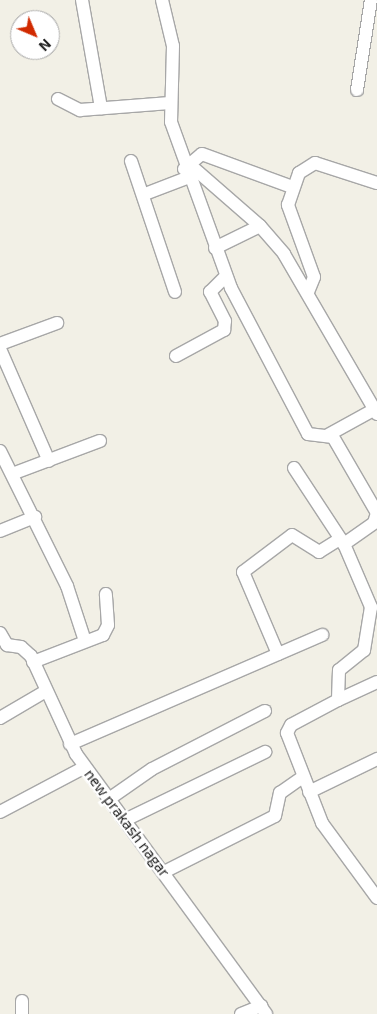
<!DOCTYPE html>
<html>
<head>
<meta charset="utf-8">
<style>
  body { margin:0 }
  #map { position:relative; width:377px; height:1014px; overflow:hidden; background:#f2f0e6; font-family:"Exo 2",sans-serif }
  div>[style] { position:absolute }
  .roads { filter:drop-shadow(1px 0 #a7a7a7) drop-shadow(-1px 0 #a7a7a7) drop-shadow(0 1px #a7a7a7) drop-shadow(0 -1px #a7a7a7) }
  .minor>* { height:12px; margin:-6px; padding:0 6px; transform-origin:6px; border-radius:6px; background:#fff }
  span { translate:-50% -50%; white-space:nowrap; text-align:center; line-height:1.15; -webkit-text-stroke:5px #fff; paint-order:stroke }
  .street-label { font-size:15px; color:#202020 }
  .north { position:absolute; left:10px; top:10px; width:50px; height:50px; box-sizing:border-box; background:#fff; border:1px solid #a6a6a6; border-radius:50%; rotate:135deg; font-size:14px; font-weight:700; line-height:20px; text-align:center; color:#202020 }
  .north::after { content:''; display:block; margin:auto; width:18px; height:22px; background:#d12a00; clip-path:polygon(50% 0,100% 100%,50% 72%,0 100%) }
</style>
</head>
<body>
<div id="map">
  <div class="roads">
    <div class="minor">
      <div style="left:82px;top:0;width:110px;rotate:80deg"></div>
      <div style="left:162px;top:0;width:47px;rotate:76.6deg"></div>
      <div style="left:173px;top:46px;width:76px;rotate:91.5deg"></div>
      <div style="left:171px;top:122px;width:177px;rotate:70.1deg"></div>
      <div style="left:231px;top:288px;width:165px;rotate:62.2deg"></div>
      <div style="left:308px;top:434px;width:25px;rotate:7deg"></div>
      <div style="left:333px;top:437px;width:88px;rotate:59.9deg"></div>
      <div style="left:377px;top:513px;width:10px;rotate:107deg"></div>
      <div style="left:374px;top:523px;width:37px;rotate:145deg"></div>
      <div style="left:344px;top:544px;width:69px;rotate:66.8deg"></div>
      <div style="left:371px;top:607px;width:44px;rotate:99.2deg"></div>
      <div style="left:364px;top:650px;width:32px;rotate:141deg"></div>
      <div style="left:339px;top:670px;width:30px;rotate:92deg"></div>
      <div style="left:338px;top:700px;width:53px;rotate:152deg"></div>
      <div style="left:291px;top:725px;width:9px;rotate:117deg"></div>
      <div style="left:287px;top:733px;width:97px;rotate:68.7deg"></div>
      <div style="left:322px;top:823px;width:93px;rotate:53.7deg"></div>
      <div style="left:357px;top:90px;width:91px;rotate:-81.2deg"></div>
      <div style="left:58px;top:99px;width:25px;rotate:27deg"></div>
      <div style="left:80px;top:110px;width:90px;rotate:-4.4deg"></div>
      <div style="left:131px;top:161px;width:138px;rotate:71.4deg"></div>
      <div style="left:189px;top:164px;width:94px;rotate:41.1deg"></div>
      <div style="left:260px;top:226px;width:37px;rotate:49deg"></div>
      <div style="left:284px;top:254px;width:185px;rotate:59.8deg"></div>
      <div style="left:184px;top:169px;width:23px;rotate:-40deg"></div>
      <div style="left:202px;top:154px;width:96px;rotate:20.1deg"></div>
      <div style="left:145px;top:194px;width:45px;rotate:-20.9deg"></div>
      <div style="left:215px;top:248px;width:50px;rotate:-26.1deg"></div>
      <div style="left:308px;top:292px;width:16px;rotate:-68deg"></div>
      <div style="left:314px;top:277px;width:77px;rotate:-109.9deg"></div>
      <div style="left:288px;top:205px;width:34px;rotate:-71deg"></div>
      <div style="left:299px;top:173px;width:19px;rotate:-32deg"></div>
      <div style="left:315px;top:163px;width:65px;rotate:17.9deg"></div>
      <div style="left:0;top:344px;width:61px;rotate:-20.2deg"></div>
      <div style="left:0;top:349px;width:122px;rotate:66.4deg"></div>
      <div style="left:176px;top:356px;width:55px;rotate:-28.4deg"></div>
      <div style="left:224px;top:330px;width:9px;rotate:-84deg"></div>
      <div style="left:225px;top:321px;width:33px;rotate:-117deg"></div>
      <div style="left:210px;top:292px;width:23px;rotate:-45deg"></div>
      <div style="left:328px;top:435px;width:56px;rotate:-28.9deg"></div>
      <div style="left:0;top:451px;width:151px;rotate:63.6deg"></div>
      <div style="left:67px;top:586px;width:58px;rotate:71.9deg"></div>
      <div style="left:294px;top:468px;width:91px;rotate:56.7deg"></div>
      <div style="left:12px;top:474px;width:94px;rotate:-20.6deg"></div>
      <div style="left:0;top:531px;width:38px;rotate:-22deg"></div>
      <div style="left:0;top:633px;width:14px;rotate:60deg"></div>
      <div style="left:7px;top:645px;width:14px;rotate:8deg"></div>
      <div style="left:21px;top:647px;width:13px;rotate:42deg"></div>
      <div style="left:31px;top:656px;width:108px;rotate:65.3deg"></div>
      <div style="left:76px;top:754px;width:322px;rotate:53.8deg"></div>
      <div style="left:278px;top:654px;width:89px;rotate:-113.1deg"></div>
      <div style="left:243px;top:572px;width:61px;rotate:-37.1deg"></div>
      <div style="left:292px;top:535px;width:32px;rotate:32deg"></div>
      <div style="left:319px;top:552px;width:25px;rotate:-32deg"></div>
      <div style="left:33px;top:662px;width:75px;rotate:-21.1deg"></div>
      <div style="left:103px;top:635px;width:11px;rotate:-63deg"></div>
      <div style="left:108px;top:625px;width:31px;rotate:-94deg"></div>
      <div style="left:338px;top:700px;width:43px;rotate:-24.8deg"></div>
      <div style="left:0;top:718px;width:53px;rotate:-30.4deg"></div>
      <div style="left:70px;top:744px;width:275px;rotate:-23.4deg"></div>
      <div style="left:309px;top:792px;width:76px;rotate:-25.9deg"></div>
      <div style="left:109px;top:799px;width:52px;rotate:-34.9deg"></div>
      <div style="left:152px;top:769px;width:127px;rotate:-27.2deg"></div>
      <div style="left:0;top:812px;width:96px;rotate:-27.9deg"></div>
      <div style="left:125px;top:820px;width:156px;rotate:-25.9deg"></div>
      <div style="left:164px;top:872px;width:124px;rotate:-26.8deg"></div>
      <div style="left:275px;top:816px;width:24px;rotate:-78deg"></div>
      <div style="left:280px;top:793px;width:28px;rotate:-35deg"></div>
      <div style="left:22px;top:1014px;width:13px;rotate:-90deg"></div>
      <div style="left:241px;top:1014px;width:22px;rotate:-22deg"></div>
    </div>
  </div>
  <div class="street-label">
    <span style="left:127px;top:823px;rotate:53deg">new prakash nagar</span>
  </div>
  <div class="north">N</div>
</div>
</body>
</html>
